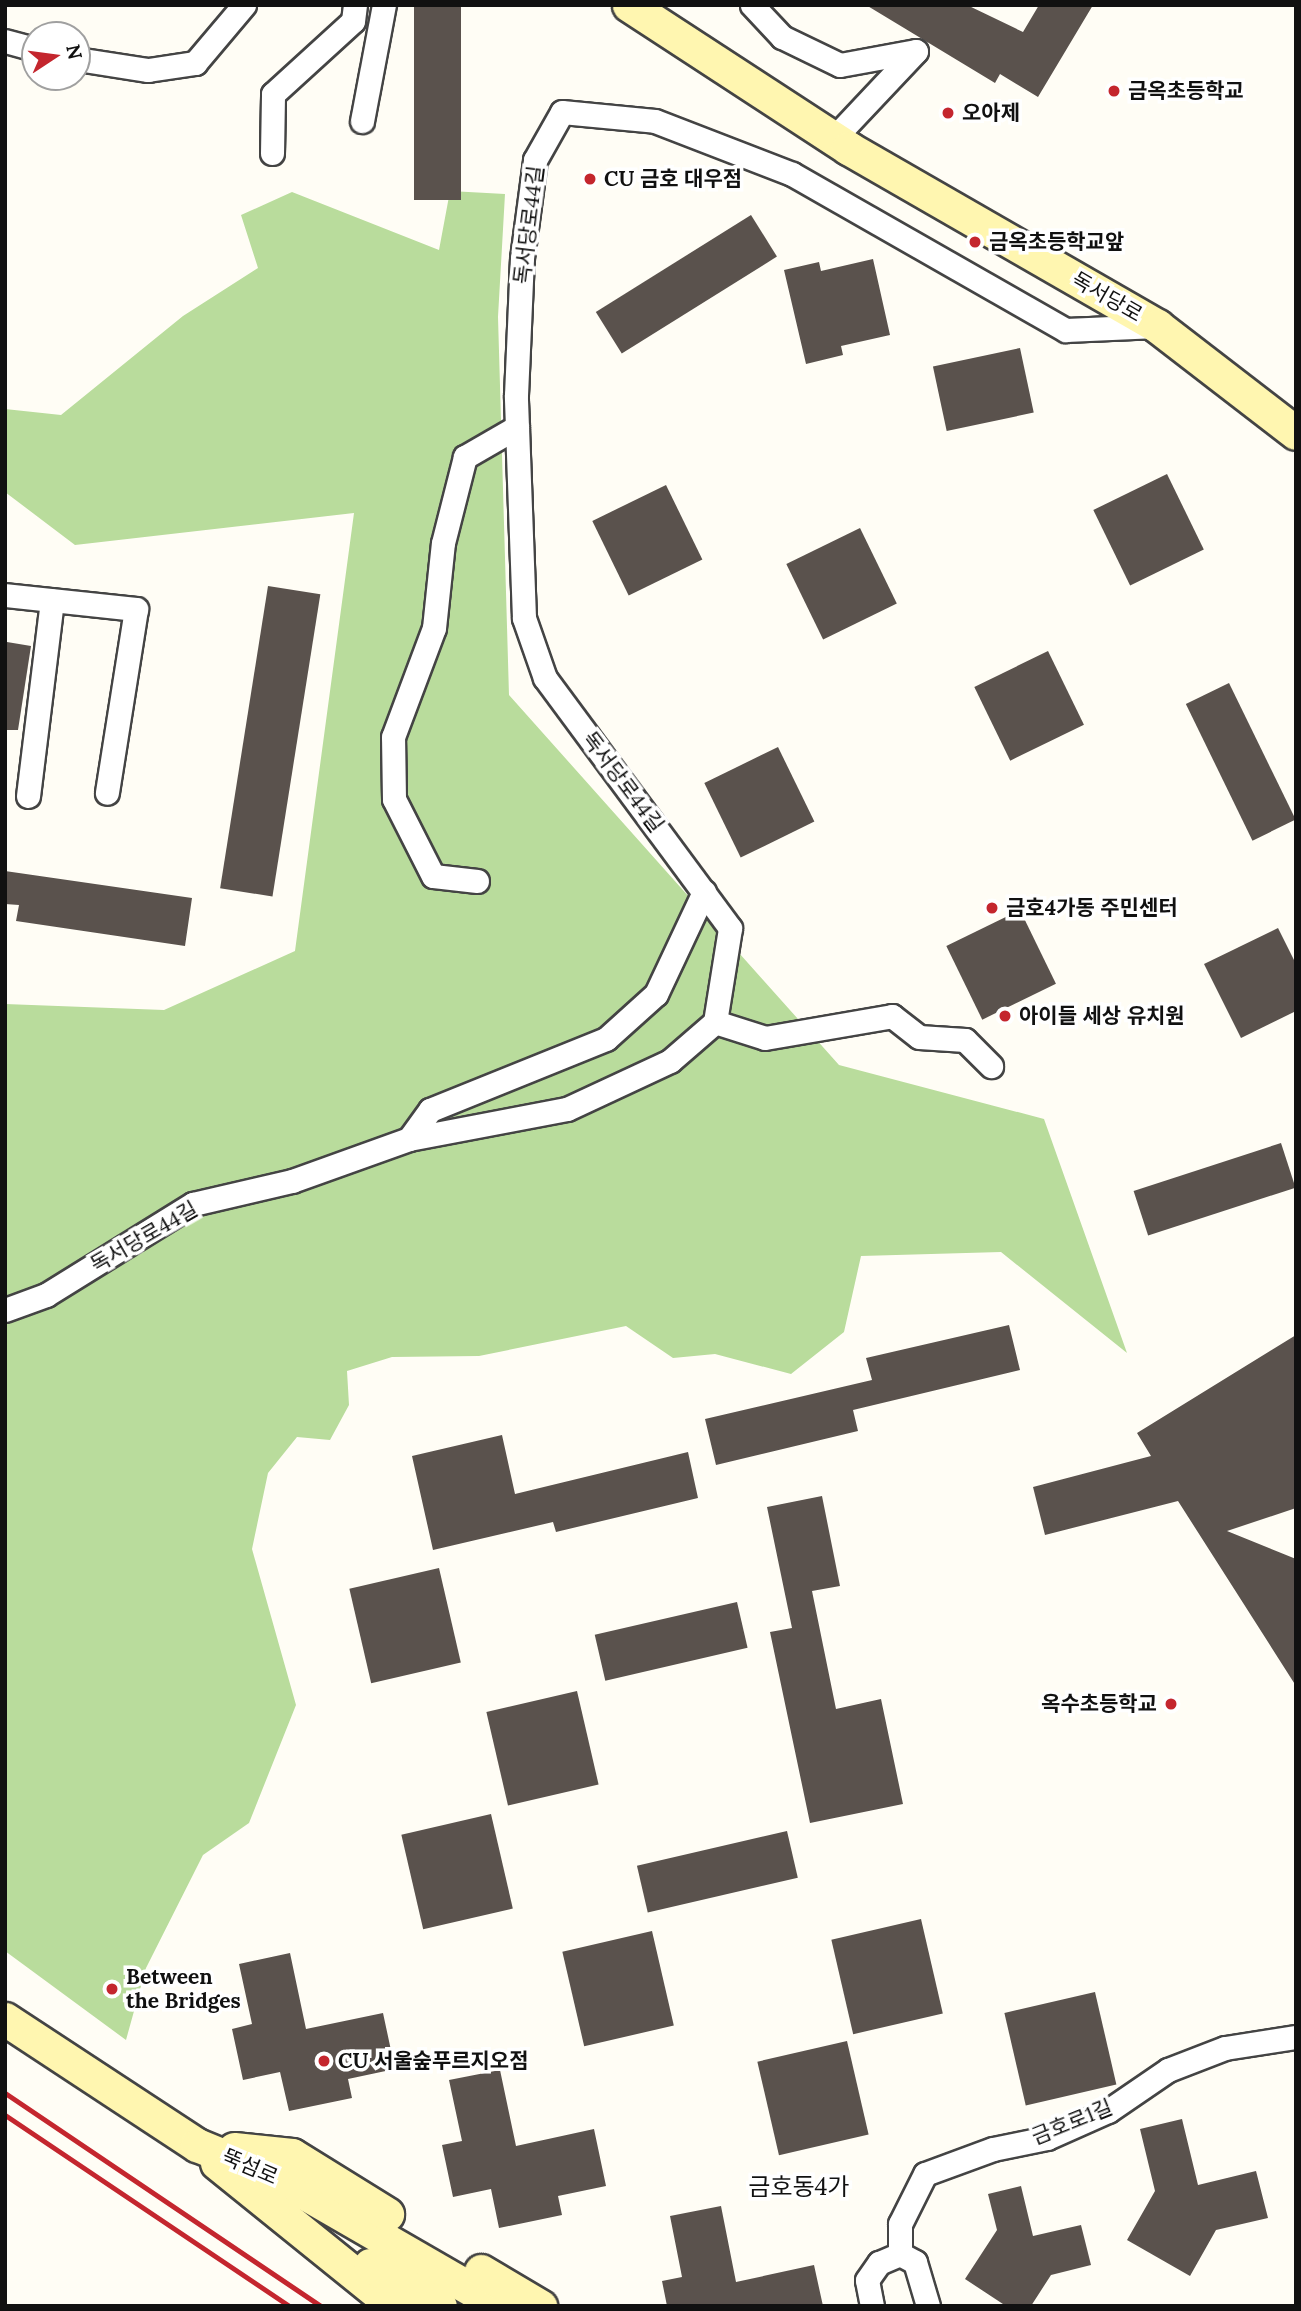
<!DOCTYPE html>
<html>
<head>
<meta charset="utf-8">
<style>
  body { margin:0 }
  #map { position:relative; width:1301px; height:2311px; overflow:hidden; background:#fffdf5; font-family:Lora,"Noto Sans KR",serif }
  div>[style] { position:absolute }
  .forest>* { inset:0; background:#b9dc9c }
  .building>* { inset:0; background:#5a524d; transform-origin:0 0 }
  .roads { filter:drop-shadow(2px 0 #444) drop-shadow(-2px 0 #444) drop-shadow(0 2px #444) drop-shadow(0 -2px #444) }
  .street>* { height:23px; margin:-11.5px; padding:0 11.5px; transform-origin:11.5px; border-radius:11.5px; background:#fff }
  .secondary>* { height:33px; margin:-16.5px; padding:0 16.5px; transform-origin:16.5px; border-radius:16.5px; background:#fff6b0 }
  .rail>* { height:5px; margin:-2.5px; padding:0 2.5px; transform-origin:2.5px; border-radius:2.5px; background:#c4262e }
  .dots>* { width:19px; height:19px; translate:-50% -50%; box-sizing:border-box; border:4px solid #fff; border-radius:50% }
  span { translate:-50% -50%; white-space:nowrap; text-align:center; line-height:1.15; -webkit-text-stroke:7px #fff; paint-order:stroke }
  .poi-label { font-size:21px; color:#111; font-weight:700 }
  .left { translate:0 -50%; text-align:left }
  .right { translate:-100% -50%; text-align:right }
  .street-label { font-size:21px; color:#111 }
  .quarter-label { font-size:24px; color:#111 }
  .frame { position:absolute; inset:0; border:7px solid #111; pointer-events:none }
  .north { position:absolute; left:21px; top:21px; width:70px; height:70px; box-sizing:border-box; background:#fff; border:2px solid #a0a0a0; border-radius:50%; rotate:77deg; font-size:19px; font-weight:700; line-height:28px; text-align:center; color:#111 }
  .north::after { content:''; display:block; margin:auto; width:24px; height:32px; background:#c4262e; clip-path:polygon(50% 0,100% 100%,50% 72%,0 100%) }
</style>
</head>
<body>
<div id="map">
  <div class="forest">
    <div style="clip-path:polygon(450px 191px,505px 194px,498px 317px,509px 695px,839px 1065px,1044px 1119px,1127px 1353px,1001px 1252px,861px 1256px,844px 1332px,791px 1374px,715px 1354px,673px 1358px,626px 1326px,479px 1356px,392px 1357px,347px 1371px,349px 1405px,330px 1440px,297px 1437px,268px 1473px,252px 1549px,296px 1705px,249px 1823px,203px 1855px,146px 1968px,126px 2040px,5px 1951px,5px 1004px,164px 1010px,295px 951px,354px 513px,75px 545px,5px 492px,5px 409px,61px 415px,183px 316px,258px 268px,241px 215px,292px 192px,439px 250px)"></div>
  </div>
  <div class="building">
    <div style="left:414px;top:5px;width:47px;height:195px"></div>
    <div style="clip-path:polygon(866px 5px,967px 5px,1023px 32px,1039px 5px,1093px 5px,1038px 97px,1000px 74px,995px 83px)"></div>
    <div style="left:751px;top:215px;width:49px;height:183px;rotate:58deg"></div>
    <div style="clip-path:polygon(873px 259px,890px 335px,841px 346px,843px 355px,806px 364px,784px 270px,819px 262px,821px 271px)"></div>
    <div style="left:1020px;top:348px;width:66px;height:89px;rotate:78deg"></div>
    <div style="left:1167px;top:474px;width:84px;height:82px;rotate:64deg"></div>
    <div style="left:666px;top:485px;width:83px;height:82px;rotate:64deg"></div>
    <div style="left:860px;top:528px;width:84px;height:82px;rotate:64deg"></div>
    <div style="left:268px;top:586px;width:53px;height:306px;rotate:9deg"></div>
    <div style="clip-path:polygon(7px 642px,31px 646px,18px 730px,5px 730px)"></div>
    <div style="left:1048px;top:651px;width:82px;height:82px;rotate:64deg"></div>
    <div style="left:1229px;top:683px;width:152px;height:48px;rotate:64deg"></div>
    <div style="left:778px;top:747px;width:83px;height:82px;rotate:64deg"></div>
    <div style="clip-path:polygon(5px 871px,192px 898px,185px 946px,16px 921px,19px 905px,5px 904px)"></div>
    <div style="left:1020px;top:910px;width:82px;height:82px;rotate:64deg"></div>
    <div style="clip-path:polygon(1278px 928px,1296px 964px,1296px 1011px,1241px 1038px,1204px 964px)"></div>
    <div style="left:1281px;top:1143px;width:47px;height:155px;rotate:72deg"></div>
    <div style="clip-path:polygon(1009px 1325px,1020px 1370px,853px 1410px,858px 1431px,716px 1465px,705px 1419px,872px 1380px,866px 1358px)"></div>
    <div style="clip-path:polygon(1296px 1335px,1296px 1508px,1227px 1531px,1296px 1559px,1296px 1686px,1178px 1501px,1045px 1535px,1033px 1487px,1151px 1456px,1137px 1433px)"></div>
    <div style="clip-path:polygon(502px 1435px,515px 1494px,688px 1452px,698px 1498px,556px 1532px,553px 1522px,433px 1550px,412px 1456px)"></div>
    <div style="clip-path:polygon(822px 1496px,840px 1586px,812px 1591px,836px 1709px,881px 1699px,903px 1804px,810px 1823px,770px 1632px,792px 1628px,767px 1507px)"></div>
    <div style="left:439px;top:1568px;width:97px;height:92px;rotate:77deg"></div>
    <div style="left:737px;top:1602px;width:47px;height:146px;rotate:77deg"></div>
    <div style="left:577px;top:1691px;width:96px;height:93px;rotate:77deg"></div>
    <div style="left:491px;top:1814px;width:97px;height:92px;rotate:77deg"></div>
    <div style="left:787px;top:1831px;width:48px;height:154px;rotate:77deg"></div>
    <div style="left:921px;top:1919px;width:97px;height:92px;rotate:77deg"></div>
    <div style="left:652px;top:1931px;width:97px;height:92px;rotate:77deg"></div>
    <div style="clip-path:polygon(290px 1953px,306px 2029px,383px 2013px,395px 2069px,348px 2079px,352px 2098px,289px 2111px,280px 2072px,243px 2080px,232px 2029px,252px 2024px,239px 1964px)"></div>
    <div style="left:1095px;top:1992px;width:95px;height:93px;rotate:77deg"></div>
    <div style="left:847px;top:2041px;width:96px;height:92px;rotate:77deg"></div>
    <div style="clip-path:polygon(500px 2070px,516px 2146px,594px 2129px,606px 2186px,558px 2196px,562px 2215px,499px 2228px,491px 2189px,453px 2197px,442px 2145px,462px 2141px,449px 2080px)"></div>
    <div style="clip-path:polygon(1182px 2119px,1198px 2185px,1256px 2171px,1268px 2218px,1216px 2230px,1190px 2276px,1127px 2240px,1155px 2191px,1140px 2129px)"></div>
    <div style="clip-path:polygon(1021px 2186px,1033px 2236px,1081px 2225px,1091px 2265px,1051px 2275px,1031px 2306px,1006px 2306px,965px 2279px,997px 2230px,988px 2194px)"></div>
    <div style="clip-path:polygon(721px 2206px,736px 2282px,814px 2265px,823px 2306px,667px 2306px,662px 2281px,682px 2277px,670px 2216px)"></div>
  </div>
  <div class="roads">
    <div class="street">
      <div style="left:752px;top:5px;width:44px;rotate:46.8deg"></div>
      <div style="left:782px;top:37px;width:64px;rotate:25.8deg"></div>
      <div style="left:840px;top:65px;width:77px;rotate:-10.4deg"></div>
      <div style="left:916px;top:51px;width:120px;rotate:133.3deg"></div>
      <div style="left:5px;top:41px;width:31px;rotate:15deg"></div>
      <div style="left:77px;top:59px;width:72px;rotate:8.8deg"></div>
      <div style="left:148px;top:70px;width:48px;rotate:-8.5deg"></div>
      <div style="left:195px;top:63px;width:76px;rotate:-49.8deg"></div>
      <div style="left:362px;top:121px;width:118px;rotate:-79.3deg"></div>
      <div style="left:272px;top:153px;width:59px;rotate:-89deg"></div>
      <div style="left:273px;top:94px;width:108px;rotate:-42.4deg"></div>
      <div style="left:353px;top:21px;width:16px;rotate:-83deg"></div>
      <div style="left:5px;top:595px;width:132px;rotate:6.1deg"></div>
      <div style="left:136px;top:609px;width:186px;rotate:99deg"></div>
      <div style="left:28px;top:796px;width:197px;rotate:-83deg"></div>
      <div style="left:477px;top:881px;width:44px;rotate:-173.5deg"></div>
      <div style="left:433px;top:876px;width:86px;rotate:-116.9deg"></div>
      <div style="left:394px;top:799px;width:62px;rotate:-90.9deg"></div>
      <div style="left:393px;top:737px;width:116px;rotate:-69.4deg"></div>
      <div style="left:434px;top:628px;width:85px;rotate:-84deg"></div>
      <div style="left:443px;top:543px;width:89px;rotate:-75.7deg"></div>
      <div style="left:465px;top:457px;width:60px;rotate:-30deg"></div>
      <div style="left:715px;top:1022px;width:52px;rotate:17.7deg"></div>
      <div style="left:765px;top:1038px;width:129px;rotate:-9.8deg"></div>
      <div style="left:892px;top:1016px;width:34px;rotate:38deg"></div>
      <div style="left:919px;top:1037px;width:46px;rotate:3.7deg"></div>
      <div style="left:965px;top:1040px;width:37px;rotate:45deg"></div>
      <div style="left:409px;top:1139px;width:36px;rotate:-54deg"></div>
      <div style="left:430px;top:1110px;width:190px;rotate:-22deg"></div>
      <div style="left:606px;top:1039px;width:67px;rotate:-42deg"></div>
      <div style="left:656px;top:994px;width:113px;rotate:-64.8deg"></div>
      <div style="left:5px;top:1310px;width:44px;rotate:-20.1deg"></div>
      <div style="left:46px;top:1295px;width:173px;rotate:-31.8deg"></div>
      <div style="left:193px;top:1204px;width:102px;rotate:-13.1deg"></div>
      <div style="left:292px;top:1181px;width:124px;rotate:-19.7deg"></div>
      <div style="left:409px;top:1139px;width:161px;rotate:-10.8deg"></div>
      <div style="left:567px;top:1109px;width:114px;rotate:-25deg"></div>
      <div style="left:670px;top:1061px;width:60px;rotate:-40.9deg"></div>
      <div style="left:715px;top:1022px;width:95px;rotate:-80.9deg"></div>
      <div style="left:730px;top:928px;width:311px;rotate:-126.5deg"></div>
      <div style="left:545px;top:678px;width:64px;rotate:-109.3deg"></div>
      <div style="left:524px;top:618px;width:223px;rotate:-92.1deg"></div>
      <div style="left:516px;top:395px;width:137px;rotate:-87.5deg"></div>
      <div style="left:522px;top:258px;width:99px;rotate:-82.4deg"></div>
      <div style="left:535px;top:160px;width:55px;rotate:-60.6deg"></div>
      <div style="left:562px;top:112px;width:93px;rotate:5.5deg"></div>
      <div style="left:655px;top:121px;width:147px;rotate:21.1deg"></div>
      <div style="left:792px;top:174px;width:315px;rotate:29.7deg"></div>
      <div style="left:1066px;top:330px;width:91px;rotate:-2.5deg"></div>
      <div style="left:900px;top:2254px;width:30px;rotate:-90deg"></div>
      <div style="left:900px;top:2224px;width:56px;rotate:-63.4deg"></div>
      <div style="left:925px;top:2174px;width:72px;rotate:-20.2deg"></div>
      <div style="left:993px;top:2149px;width:55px;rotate:-11.5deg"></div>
      <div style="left:1047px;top:2138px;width:67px;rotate:-23.9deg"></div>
      <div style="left:1108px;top:2111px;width:73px;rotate:-34.3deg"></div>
      <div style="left:1168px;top:2070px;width:61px;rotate:-21.1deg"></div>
      <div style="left:1225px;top:2048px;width:72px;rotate:-8.8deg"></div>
      <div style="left:900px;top:2254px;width:17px;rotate:28deg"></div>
      <div style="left:915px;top:2262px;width:46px;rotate:73.5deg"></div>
      <div style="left:872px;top:2306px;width:26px;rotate:-101deg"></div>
      <div style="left:867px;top:2280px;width:21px;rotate:-55deg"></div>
      <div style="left:879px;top:2263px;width:23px;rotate:-23deg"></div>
    </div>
    <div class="secondary">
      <div style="left:629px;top:5px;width:262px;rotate:33.1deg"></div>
      <div style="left:848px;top:148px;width:357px;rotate:29.9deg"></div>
      <div style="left:1157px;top:326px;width:175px;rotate:37.6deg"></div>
      <div style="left:5px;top:2019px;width:230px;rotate:33.3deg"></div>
      <div style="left:197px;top:2145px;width:92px;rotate:22.4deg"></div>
      <div style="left:282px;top:2180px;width:252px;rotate:30deg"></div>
      <div style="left:234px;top:2149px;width:58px;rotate:5.9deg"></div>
      <div style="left:292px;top:2155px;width:112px;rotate:31.8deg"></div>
      <div style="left:217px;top:2163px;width:228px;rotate:38.9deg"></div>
      <div style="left:370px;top:2265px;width:81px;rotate:30.4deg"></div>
      <div style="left:481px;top:2271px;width:69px;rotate:30.7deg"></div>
    </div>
  </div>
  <div class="rail">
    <div style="left:5px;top:2093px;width:381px;rotate:34deg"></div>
    <div style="left:5px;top:2115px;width:342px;rotate:33.9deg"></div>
  </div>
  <div class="dots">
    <div style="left:1114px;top:91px;background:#c4262e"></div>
    <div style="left:948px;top:113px;background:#c4262e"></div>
    <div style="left:590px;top:179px;background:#c4262e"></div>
    <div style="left:975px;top:242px;background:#c4262e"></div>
    <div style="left:992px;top:908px;background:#c4262e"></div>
    <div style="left:1005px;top:1016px;background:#c4262e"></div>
    <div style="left:1171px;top:1704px;background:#c4262e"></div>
    <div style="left:112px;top:1989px;background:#c4262e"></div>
    <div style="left:324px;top:2061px;background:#c4262e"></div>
  </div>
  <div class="poi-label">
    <span class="left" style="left:1128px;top:91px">금옥초등학교</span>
    <span class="left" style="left:962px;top:113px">오아제</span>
    <span class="left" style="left:604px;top:179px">CU 금호 대우점</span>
    <span class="left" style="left:989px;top:242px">금옥초등학교앞</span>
    <span class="left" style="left:1006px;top:908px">금호4가동 주민센터</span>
    <span class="left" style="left:1019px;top:1016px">아이들 세상 유치원</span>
    <span class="right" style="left:1157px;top:1704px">옥수초등학교</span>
    <span class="left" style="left:126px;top:1989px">Between<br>the Bridges</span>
    <span class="left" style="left:338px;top:2061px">CU 서울숲푸르지오점</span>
  </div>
  <div class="street-label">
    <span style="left:529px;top:225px;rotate:-83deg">독서당로44길</span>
    <span style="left:1107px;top:297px;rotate:30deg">독서당로</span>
    <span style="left:623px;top:782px;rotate:53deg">독서당로44길</span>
    <span style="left:144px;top:1237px;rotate:-30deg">독서당로44길</span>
    <span style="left:1072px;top:2122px;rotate:-22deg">금호로1길</span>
    <span style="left:250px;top:2167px;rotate:23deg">뚝섬로</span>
  </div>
  <div class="quarter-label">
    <span style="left:799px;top:2187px">금호동4가</span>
  </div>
  <div class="frame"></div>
  <div class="north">N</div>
</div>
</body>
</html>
